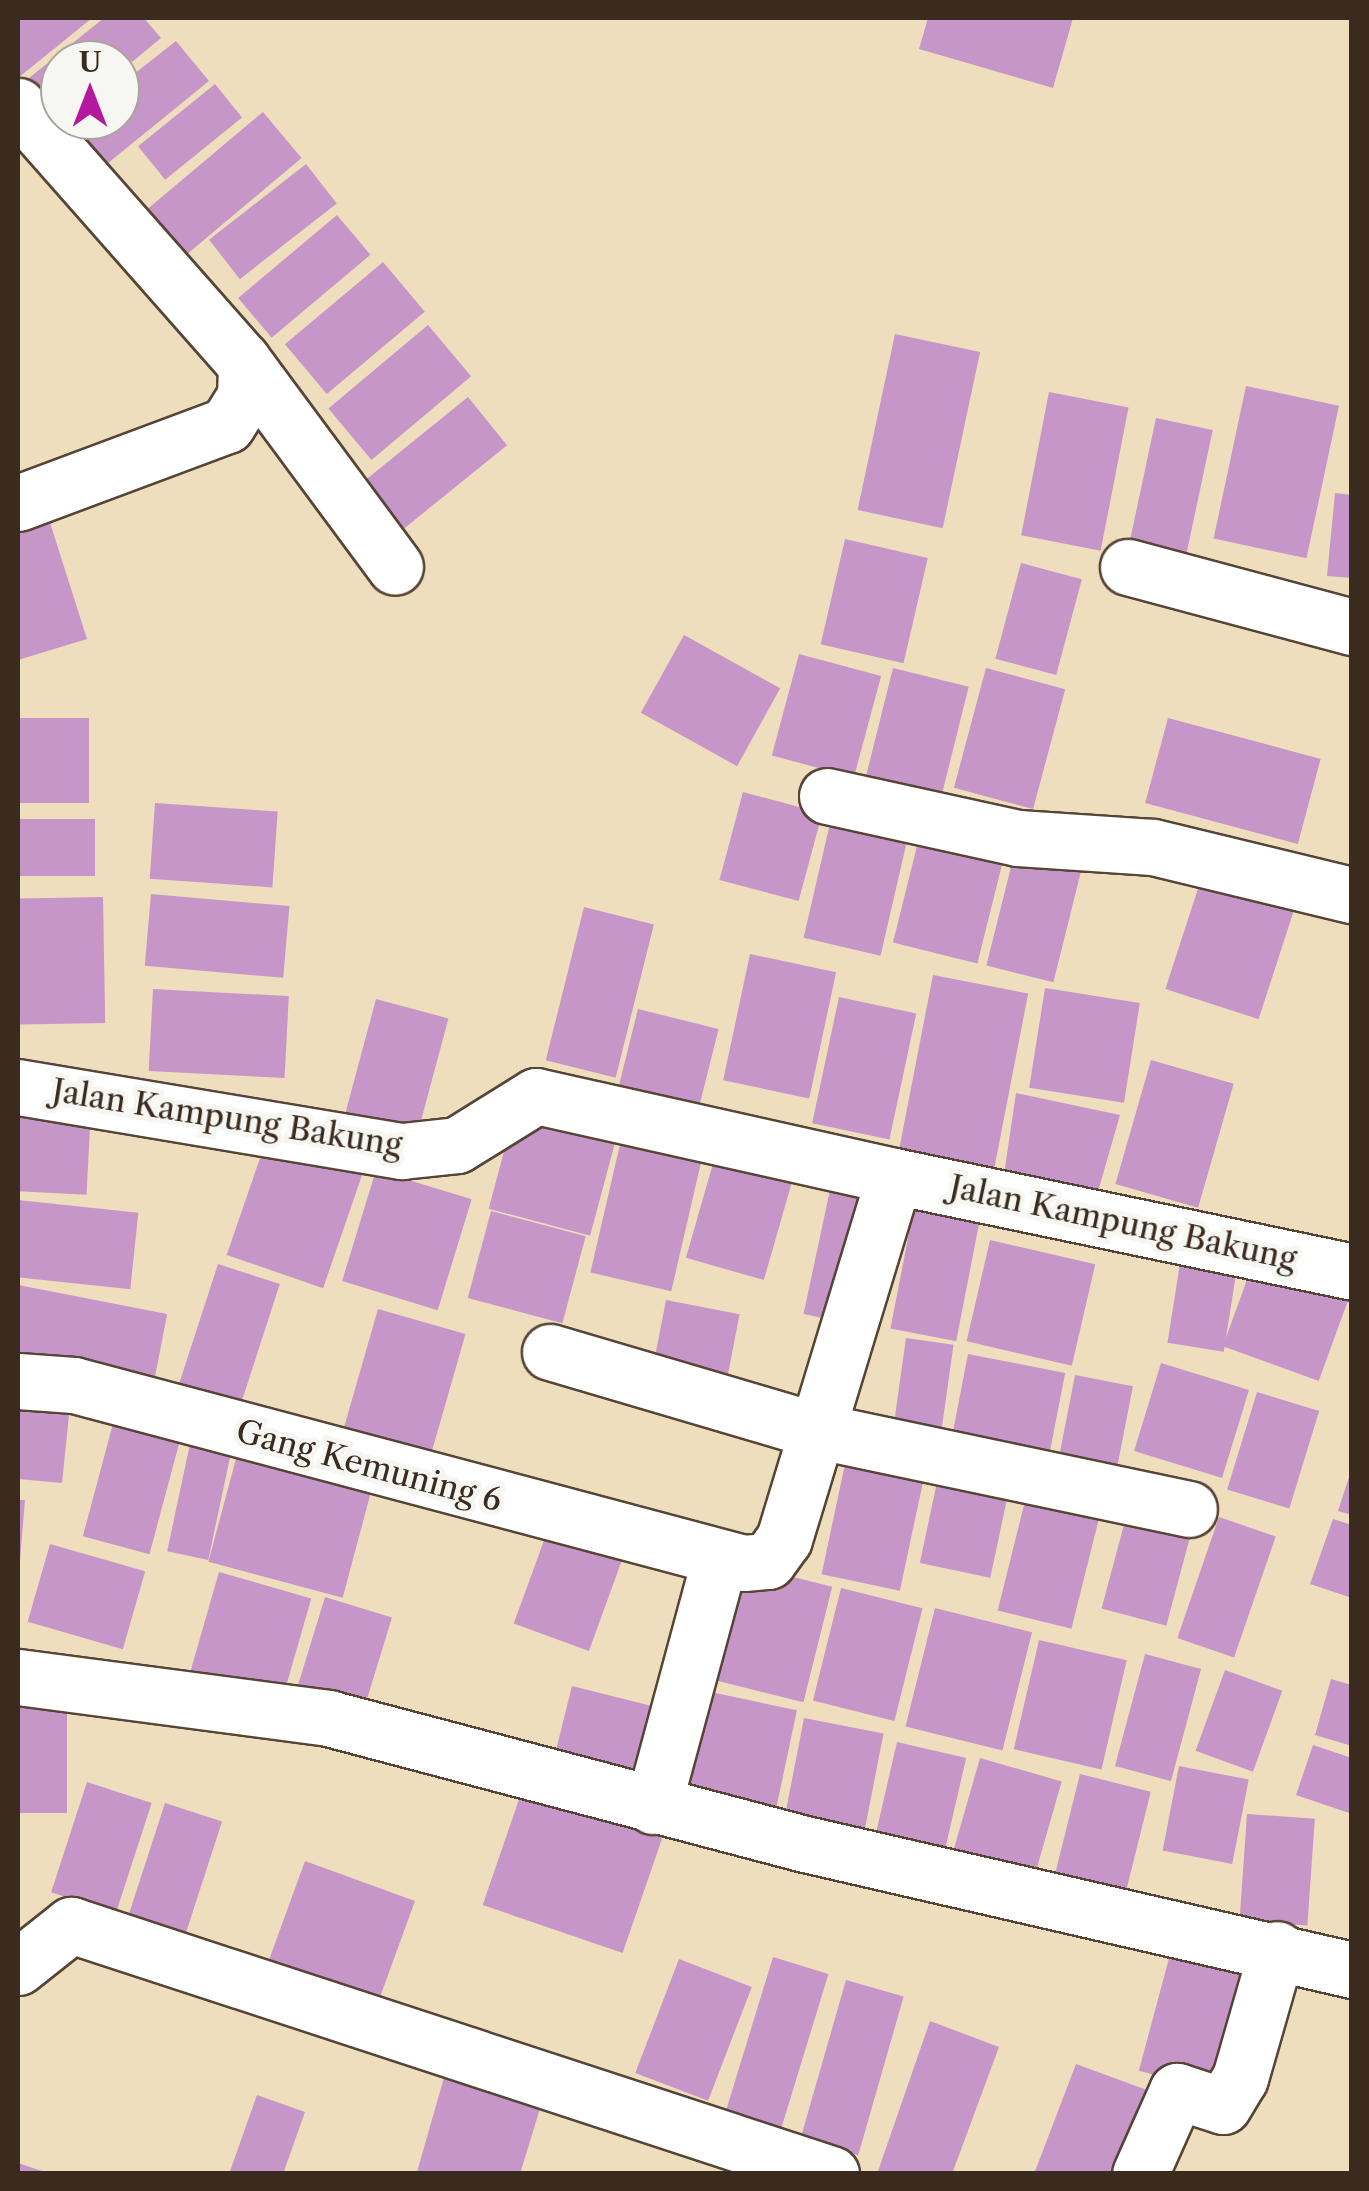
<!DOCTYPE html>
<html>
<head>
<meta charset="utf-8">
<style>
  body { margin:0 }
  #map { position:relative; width:1369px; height:2191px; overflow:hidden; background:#eedebd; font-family:"Libre Caslon Text",serif }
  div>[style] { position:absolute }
  .building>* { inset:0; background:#c796c9; transform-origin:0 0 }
  .roads { filter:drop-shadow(2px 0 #564536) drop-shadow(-2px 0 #564536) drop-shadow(0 2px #564536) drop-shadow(0 -2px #564536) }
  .street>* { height:55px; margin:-27.5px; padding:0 27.5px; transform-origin:27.5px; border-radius:27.5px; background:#fff }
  span { translate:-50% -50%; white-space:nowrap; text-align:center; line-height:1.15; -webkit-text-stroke:10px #f6f6f2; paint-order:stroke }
  .street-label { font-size:32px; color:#3b2a1e }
  .frame { position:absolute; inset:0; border:20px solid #3b2a1e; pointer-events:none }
  .north { position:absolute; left:40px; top:40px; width:100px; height:100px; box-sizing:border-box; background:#f6f6f2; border:2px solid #aba49d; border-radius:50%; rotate:0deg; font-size:28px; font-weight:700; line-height:40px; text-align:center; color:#3b2a1e }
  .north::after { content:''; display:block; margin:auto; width:35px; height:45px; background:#b5179e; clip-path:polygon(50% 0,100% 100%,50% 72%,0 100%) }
</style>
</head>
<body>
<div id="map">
  <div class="building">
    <div style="clip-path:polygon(18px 18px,92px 18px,18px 78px)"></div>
    <div style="clip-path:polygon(104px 18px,144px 18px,161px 38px,120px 72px,120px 60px,60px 60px,60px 120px,24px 82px)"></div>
    <div style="clip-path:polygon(928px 18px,1073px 18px,1053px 88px,919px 49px)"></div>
    <div style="clip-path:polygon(176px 41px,209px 81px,102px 168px,68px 127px,120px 120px,120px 85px)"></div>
    <div style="left:215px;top:84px;width:43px;height:99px;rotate:51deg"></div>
    <div style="left:263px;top:112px;width:60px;height:152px;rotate:50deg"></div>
    <div style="left:306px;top:164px;width:50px;height:123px;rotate:52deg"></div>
    <div style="left:337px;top:215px;width:52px;height:129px;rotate:50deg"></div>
    <div style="left:383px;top:262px;width:65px;height:128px;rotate:50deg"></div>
    <div style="left:428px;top:325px;width:67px;height:130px;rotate:50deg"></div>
    <div style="left:895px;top:334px;width:87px;height:180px;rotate:12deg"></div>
    <div style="left:1246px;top:386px;width:95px;height:156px;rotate:12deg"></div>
    <div style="left:1049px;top:392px;width:81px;height:146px;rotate:11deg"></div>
    <div style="left:468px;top:397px;width:62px;height:132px;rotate:51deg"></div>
    <div style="left:1156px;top:418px;width:58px;height:126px;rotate:12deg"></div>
    <div style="clip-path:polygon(1335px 493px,1352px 495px,1352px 578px,1327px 576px)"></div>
    <div style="clip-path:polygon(46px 510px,87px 639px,18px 660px,18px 519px)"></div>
    <div style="left:845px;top:539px;width:85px;height:108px;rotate:13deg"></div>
    <div style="left:1021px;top:563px;width:63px;height:99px;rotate:15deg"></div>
    <div style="left:684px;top:635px;width:110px;height:89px;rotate:29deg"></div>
    <div style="left:799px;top:654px;width:85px;height:105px;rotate:15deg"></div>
    <div style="left:893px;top:668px;width:78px;height:115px;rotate:14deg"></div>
    <div style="left:986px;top:668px;width:82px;height:124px;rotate:15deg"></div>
    <div style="left:18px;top:718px;width:71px;height:85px"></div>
    <div style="left:1168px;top:718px;width:158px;height:88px;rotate:15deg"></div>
    <div style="left:743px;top:792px;width:82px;height:91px;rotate:15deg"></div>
    <div style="left:155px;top:803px;width:123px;height:76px;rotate:4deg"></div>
    <div style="left:95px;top:819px;width:57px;height:77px;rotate:90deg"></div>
    <div style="left:831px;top:819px;width:79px;height:122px;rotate:13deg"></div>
    <div style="left:921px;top:830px;width:87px;height:116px;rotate:14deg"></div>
    <div style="left:1014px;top:855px;width:69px;height:114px;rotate:14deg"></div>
    <div style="left:1204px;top:870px;width:98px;height:125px;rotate:18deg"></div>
    <div style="left:151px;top:894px;width:139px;height:72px;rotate:5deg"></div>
    <div style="left:103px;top:897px;width:126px;height:85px;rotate:89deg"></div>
    <div style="left:584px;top:907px;width:72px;height:158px;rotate:14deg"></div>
    <div style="left:750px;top:954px;width:88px;height:129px;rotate:12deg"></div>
    <div style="left:933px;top:975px;width:97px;height:181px;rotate:11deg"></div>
    <div style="left:1045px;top:988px;width:96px;height:101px;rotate:9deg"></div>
    <div style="left:153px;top:989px;width:136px;height:82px;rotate:3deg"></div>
    <div style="left:839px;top:997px;width:79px;height:129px;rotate:12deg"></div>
    <div style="left:376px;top:999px;width:75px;height:122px;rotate:15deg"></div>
    <div style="left:638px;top:1009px;width:83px;height:87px;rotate:14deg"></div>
    <div style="left:1151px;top:1060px;width:86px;height:129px;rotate:16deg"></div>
    <div style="clip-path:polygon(1016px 1093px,1120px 1115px,1097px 1195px,1003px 1181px)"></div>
    <div style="left:18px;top:1107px;width:73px;height:84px;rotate:3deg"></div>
    <div style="left:514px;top:1114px;width:105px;height:98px;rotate:15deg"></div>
    <div style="left:269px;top:1132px;width:102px;height:130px;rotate:19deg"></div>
    <div style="left:621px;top:1140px;width:83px;height:136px;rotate:13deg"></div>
    <div style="left:716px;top:1153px;width:81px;height:109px;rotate:16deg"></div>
    <div style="left:376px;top:1170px;width:100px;height:116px;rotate:17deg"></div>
    <div style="left:831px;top:1185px;width:43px;height:132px;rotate:12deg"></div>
    <div style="left:916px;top:1197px;width:67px;height:134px;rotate:11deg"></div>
    <div style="left:18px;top:1200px;width:121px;height:77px;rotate:6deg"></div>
    <div style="left:491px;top:1211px;width:98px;height:90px;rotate:15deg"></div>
    <div style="left:990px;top:1240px;width:108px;height:104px;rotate:13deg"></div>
    <div style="left:1182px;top:1251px;width:57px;height:93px;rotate:9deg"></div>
    <div style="left:1256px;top:1255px;width:102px;height:97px;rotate:20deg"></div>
    <div style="left:218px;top:1264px;width:65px;height:133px;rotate:18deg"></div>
    <div style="left:18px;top:1285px;width:152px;height:75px;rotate:11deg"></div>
    <div style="left:666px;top:1300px;width:75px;height:68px;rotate:11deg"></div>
    <div style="left:378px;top:1309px;width:91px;height:146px;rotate:16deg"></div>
    <div style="left:906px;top:1338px;width:48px;height:92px;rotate:8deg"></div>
    <div style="left:968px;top:1354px;width:99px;height:101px;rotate:11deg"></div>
    <div style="left:1161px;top:1363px;width:92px;height:92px;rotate:17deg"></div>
    <div style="left:1075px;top:1375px;width:59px;height:107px;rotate:11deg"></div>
    <div style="clip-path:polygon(18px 1390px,71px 1396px,62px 1483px,18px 1479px)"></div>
    <div style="left:1257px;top:1392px;width:65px;height:102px;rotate:17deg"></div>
    <div style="left:118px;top:1405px;width:69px;height:136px;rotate:15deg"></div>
    <div style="left:194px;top:1425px;width:42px;height:129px;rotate:12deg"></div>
    <div style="left:241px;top:1440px;width:139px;height:126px;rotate:15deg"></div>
    <div style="left:848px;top:1450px;width:80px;height:127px;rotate:12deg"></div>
    <div style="left:940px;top:1468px;width:72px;height:97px;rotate:12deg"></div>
    <div style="clip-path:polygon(1351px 1471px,1352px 1471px,1352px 1515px,1338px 1511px)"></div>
    <div style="left:1027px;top:1493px;width:76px;height:121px;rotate:14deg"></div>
    <div style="clip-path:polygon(18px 1500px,25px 1500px,20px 1560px,18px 1560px)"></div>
    <div style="left:1129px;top:1506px;width:67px;height:106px;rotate:15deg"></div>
    <div style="left:1219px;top:1517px;width:60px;height:128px;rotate:19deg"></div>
    <div style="clip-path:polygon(1333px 1519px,1352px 1525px,1352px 1598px,1310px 1584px)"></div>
    <div style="left:550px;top:1524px;width:80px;height:106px;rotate:20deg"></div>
    <div style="left:50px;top:1544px;width:99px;height:81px;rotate:16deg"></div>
    <div style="left:741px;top:1564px;width:94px;height:119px;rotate:14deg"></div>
    <div style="left:219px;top:1572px;width:96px;height:113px;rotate:16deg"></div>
    <div style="left:841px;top:1588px;width:84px;height:116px;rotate:14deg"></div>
    <div style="left:325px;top:1597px;width:70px;height:113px;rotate:17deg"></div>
    <div style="left:935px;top:1608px;width:100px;height:122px;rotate:14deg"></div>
    <div style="left:1039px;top:1640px;width:90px;height:112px;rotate:13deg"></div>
    <div style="left:1145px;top:1654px;width:58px;height:116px;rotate:15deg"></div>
    <div style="left:1225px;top:1670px;width:61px;height:86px;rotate:20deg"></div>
    <div style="clip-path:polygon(1331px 1679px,1352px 1685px,1352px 1746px,1315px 1735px)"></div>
    <div style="left:572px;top:1686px;width:104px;height:94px;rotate:14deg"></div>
    <div style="left:706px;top:1691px;width:93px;height:122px;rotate:12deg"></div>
    <div style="left:18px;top:1695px;width:49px;height:118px"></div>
    <div style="left:804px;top:1718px;width:81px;height:118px;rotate:11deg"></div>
    <div style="left:897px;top:1742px;width:71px;height:111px;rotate:13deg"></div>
    <div style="clip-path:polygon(1313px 1745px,1352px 1758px,1352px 1814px,1296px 1795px)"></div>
    <div style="left:980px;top:1758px;width:85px;height:116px;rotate:16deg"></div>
    <div style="left:1179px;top:1766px;width:71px;height:86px;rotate:11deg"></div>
    <div style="left:1080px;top:1774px;width:73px;height:122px;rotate:14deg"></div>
    <div style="left:87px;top:1782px;width:68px;height:116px;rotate:18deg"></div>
    <div style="left:525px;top:1782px;width:148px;height:130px;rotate:19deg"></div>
    <div style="left:165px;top:1803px;width:60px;height:130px;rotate:18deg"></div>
    <div style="left:1247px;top:1814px;width:68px;height:107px;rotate:4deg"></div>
    <div style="left:305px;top:1861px;width:117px;height:116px;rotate:20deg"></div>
    <div style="left:1172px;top:1947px;width:80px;height:128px;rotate:15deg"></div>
    <div style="left:773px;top:1957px;width:58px;height:164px;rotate:17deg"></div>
    <div style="left:679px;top:1959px;width:78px;height:122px;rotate:21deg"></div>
    <div style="left:846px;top:1980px;width:60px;height:165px;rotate:16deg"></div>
    <div style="clip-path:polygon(930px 2021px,999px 2047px,952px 2174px,877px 2174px)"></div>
    <div style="clip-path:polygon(1076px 2064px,1147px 2090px,1116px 2174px,1034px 2174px)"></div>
    <div style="clip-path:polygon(445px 2074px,542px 2102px,520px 2174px,417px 2172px)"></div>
    <div style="clip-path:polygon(257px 2095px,305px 2112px,283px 2174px,229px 2174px)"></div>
    <div style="clip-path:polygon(18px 2163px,48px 2173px,48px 2174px,18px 2174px)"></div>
  </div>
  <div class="roads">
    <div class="street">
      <div style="left:18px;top:106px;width:339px;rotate:48.6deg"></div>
      <div style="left:242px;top:360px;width:257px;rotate:53.5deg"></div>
      <div style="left:18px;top:503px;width:223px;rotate:-20.5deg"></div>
      <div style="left:227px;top:425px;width:34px;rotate:-58deg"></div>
      <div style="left:245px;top:396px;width:27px;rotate:-88deg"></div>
      <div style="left:1128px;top:567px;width:232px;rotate:15deg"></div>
      <div style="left:827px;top:796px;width:196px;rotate:12.4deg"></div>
      <div style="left:1018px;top:838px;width:135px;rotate:3.8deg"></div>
      <div style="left:1153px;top:847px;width:205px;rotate:13.6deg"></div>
      <div style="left:18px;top:1087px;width:389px;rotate:9.5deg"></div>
      <div style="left:402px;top:1151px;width:55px;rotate:-6.2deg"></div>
      <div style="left:457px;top:1145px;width:93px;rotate:-31.8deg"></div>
      <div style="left:536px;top:1096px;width:367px;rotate:12.6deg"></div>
      <div style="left:550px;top:1352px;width:280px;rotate:16.4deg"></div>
      <div style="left:819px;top:1431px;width:378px;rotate:11.9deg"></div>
      <div style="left:18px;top:1381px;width:56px;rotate:4.1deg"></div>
      <div style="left:74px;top:1385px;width:693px;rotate:14.88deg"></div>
      <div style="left:744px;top:1563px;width:24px;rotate:-5deg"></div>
      <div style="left:768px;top:1561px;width:27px;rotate:-54deg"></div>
      <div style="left:784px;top:1539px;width:379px;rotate:-73.1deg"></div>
      <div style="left:894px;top:1176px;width:468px;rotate:11.8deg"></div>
      <div style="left:18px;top:1677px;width:313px;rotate:7.5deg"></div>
      <div style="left:328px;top:1718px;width:493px;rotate:14.8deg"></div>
      <div style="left:805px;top:1844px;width:561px;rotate:12.97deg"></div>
      <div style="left:653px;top:1806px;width:254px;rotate:-74.9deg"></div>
      <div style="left:18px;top:1967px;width:68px;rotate:-38.4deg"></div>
      <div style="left:71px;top:1925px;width:800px;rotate:18.14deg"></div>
      <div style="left:1140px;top:2174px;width:91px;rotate:-66deg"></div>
      <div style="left:1177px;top:2091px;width:48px;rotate:18.1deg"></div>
      <div style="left:1223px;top:2106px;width:33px;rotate:-59deg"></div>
      <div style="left:1240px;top:2078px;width:134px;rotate:-74deg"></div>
    </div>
  </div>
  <div class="street-label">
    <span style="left:227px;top:1118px;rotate:9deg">Jalan Kampung Bakung</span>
    <span style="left:1123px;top:1223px;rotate:12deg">Jalan Kampung Bakung</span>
    <span style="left:369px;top:1466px;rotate:15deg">Gang Kemuning 6</span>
  </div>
  <div class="frame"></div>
  <div class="north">U</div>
</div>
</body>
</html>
